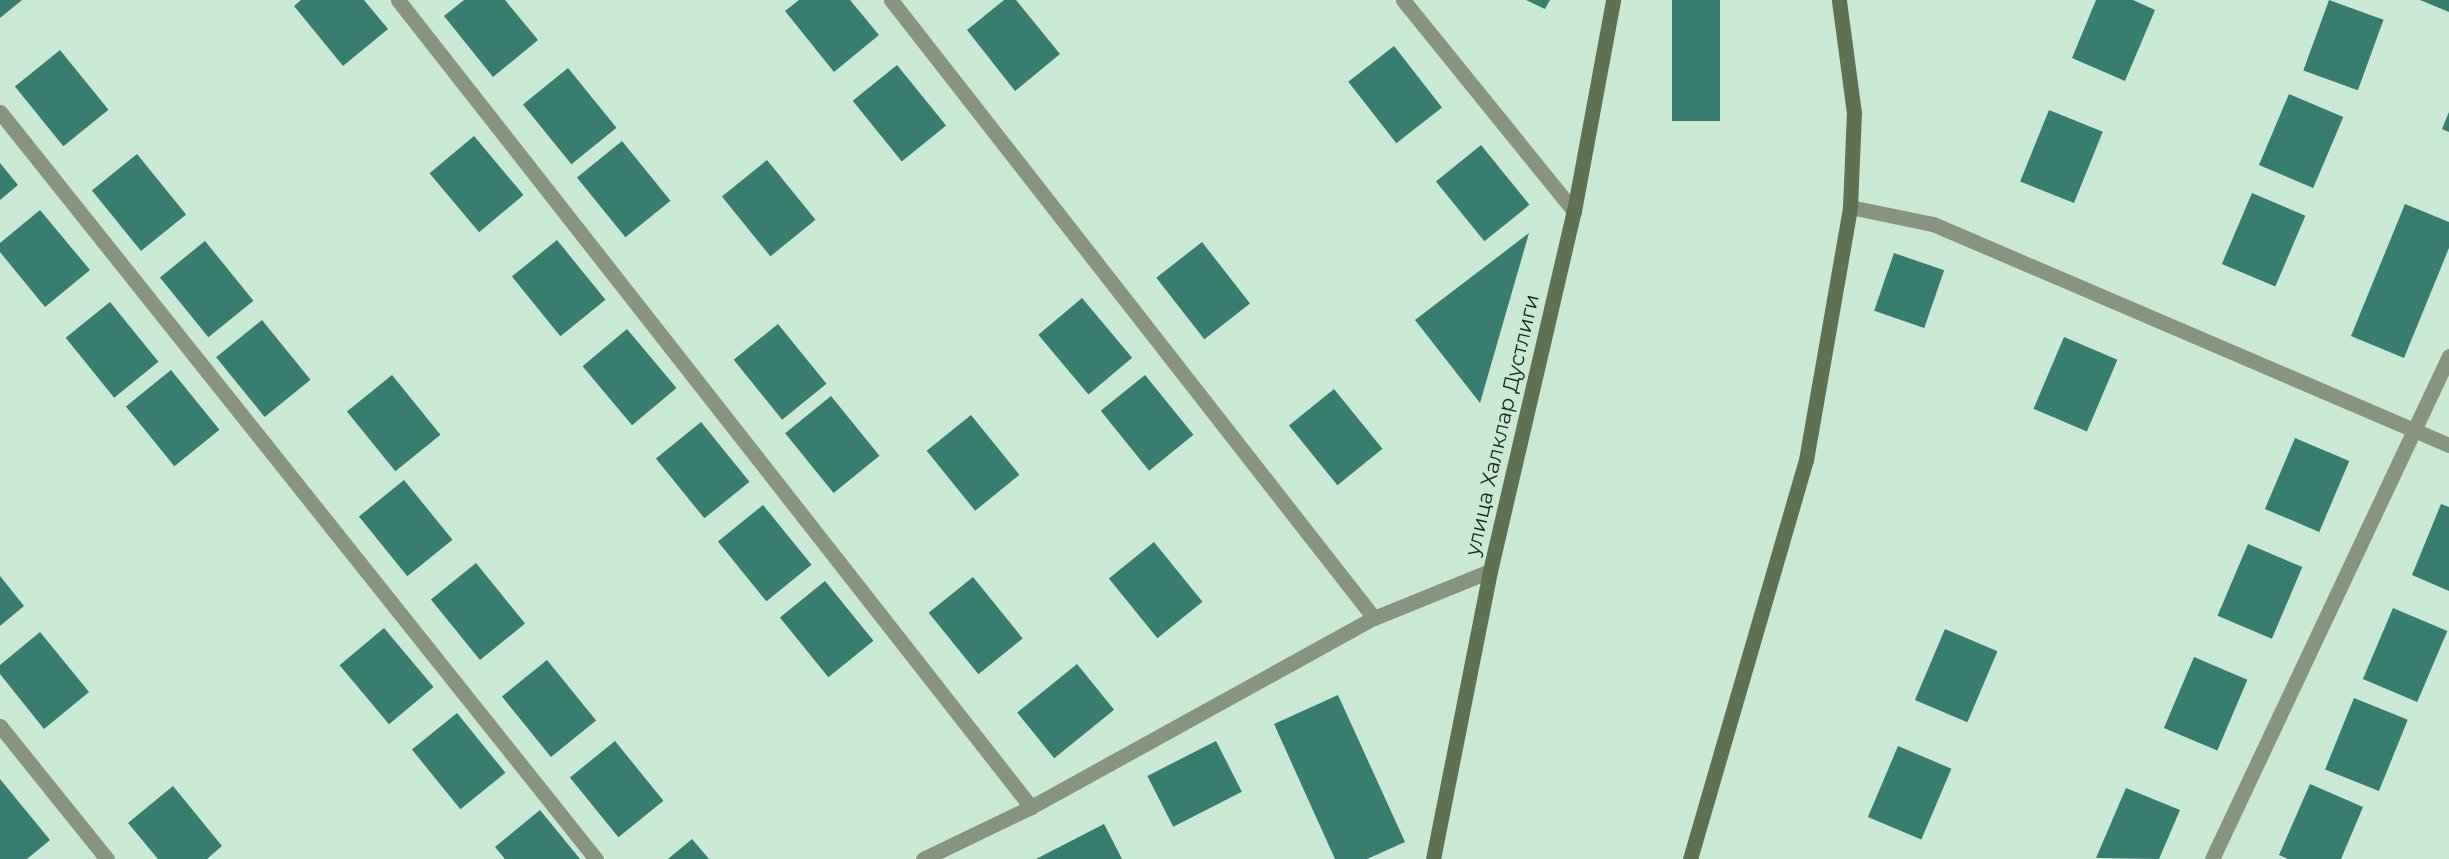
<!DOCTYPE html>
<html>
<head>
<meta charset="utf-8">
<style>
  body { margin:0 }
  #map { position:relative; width:2449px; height:859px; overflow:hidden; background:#cae9d4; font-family:Montserrat,sans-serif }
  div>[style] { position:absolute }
  .building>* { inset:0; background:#397c70; transform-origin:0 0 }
  .street>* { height:15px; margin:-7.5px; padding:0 7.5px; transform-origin:7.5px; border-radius:7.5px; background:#889480 }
  .secondary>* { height:15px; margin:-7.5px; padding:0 7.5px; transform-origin:7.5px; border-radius:7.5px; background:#5f7053 }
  span { translate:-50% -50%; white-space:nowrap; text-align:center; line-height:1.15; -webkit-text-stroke:6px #cae9d4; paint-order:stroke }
  .street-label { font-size:21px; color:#19251d }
</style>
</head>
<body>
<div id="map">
  <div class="building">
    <div style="clip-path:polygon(0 0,22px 0,0 18px)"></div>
    <div style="clip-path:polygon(301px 0,364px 0,388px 29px,343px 66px,294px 6px)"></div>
    <div style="clip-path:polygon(464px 0,505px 0,538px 40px,493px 77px,444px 16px)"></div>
    <div style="clip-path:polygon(799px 0,850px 0,879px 35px,834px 72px,785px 11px)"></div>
    <div style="clip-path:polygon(1004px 0,1016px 0,1060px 54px,1015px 91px,967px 30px)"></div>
    <div style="clip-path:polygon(1526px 0,1550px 0,1545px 9px)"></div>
    <div style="left:1672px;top:0;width:48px;height:121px"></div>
    <div style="clip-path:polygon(2096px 0,2133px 0,2155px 10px,2125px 81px,2072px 58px)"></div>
    <div style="left:2329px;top:0;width:58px;height:75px;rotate:20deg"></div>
    <div style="clip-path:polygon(2420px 0,2449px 0,2449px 12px)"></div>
    <div style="left:1394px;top:46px;width:78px;height:58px;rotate:52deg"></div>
    <div style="left:60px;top:50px;width:77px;height:58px;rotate:51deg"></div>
    <div style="left:897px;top:65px;width:78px;height:57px;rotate:51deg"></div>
    <div style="left:568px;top:68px;width:77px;height:58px;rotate:51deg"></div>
    <div style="left:2289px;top:94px;width:59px;height:77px;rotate:23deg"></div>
    <div style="left:2049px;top:110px;width:58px;height:77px;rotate:22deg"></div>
    <div style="clip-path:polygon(2449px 112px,2449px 132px,2442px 129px)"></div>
    <div style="left:474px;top:136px;width:77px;height:58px;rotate:50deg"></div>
    <div style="left:622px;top:141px;width:77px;height:58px;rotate:51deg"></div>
    <div style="left:1481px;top:145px;width:77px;height:58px;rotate:51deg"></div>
    <div style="left:137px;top:154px;width:78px;height:58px;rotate:51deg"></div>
    <div style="left:767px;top:160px;width:77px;height:58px;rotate:51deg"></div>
    <div style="clip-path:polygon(0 163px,18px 185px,0 200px)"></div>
    <div style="left:2252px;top:193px;width:58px;height:77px;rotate:23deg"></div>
    <div style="clip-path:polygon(2405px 204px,2449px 222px,2449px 248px,2404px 358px,2351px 336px)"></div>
    <div style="clip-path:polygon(40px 210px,90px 270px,45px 307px,0 252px,0 243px)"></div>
    <div style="clip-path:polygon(1529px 233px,1480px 403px,1415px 320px)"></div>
    <div style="left:557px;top:240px;width:77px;height:58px;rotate:51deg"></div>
    <div style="left:205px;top:241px;width:77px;height:58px;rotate:51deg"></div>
    <div style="left:1202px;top:242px;width:78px;height:58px;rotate:52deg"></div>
    <div style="left:1894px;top:253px;width:53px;height:61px;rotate:19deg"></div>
    <div style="left:1082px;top:298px;width:78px;height:57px;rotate:50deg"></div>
    <div style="left:110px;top:302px;width:77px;height:57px;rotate:51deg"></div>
    <div style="left:262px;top:320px;width:77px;height:59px;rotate:51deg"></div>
    <div style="left:778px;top:324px;width:77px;height:57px;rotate:51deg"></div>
    <div style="left:627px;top:329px;width:77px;height:58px;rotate:50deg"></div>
    <div style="left:2064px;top:337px;width:58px;height:78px;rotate:23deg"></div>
    <div style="left:171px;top:370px;width:77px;height:58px;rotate:51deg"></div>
    <div style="left:392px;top:375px;width:77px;height:58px;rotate:51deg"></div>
    <div style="left:1145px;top:375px;width:77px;height:57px;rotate:51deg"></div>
    <div style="left:1334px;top:389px;width:77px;height:58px;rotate:51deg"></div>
    <div style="left:831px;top:396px;width:77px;height:59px;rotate:51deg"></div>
    <div style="left:971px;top:415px;width:77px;height:57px;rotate:51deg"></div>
    <div style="left:701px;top:422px;width:77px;height:58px;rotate:51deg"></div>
    <div style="left:2295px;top:438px;width:59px;height:77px;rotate:23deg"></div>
    <div style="left:404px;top:480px;width:77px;height:58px;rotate:51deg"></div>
    <div style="clip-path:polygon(2441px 504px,2449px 507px,2449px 591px,2412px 575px)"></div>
    <div style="left:763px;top:505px;width:77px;height:58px;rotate:51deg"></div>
    <div style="left:1154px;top:542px;width:77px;height:58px;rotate:51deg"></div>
    <div style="left:2248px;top:544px;width:59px;height:78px;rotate:23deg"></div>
    <div style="left:476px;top:563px;width:78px;height:58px;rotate:51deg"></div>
    <div style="clip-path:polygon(0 576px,24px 606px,0 626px)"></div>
    <div style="left:973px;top:577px;width:79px;height:57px;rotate:51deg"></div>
    <div style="left:825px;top:581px;width:77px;height:58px;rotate:51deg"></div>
    <div style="left:2393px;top:608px;width:59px;height:77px;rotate:23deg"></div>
    <div style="left:384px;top:628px;width:77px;height:58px;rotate:50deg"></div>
    <div style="left:1945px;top:629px;width:57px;height:77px;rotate:23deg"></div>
    <div style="clip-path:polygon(40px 632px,89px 692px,44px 729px,0 674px,0 665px)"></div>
    <div style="left:2194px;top:657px;width:58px;height:77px;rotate:23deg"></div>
    <div style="left:547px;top:660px;width:78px;height:58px;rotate:51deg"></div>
    <div style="left:1077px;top:664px;width:59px;height:77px;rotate:51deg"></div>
    <div style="clip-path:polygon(1338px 695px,1405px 842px,1367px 859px,1335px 859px,1274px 724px)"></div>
    <div style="left:2354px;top:698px;width:58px;height:77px;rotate:22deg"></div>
    <div style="left:457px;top:713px;width:77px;height:58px;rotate:51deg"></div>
    <div style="left:615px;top:741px;width:77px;height:58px;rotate:51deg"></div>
    <div style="left:1216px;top:741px;width:57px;height:77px;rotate:63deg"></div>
    <div style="left:1898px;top:746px;width:58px;height:77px;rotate:23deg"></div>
    <div style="clip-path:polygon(0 779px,50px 840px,27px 859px,0 859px)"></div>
    <div style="clip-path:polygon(2310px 784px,2363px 807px,2341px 859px,2288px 859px,2279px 855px)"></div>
    <div style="clip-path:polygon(173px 786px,222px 846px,207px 859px,158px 859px,128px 823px)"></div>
    <div style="clip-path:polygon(2126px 788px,2180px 810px,2159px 859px,2096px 858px)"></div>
    <div style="clip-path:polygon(540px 810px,580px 859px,505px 859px,495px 847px)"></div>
    <div style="clip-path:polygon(1104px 824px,1122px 859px,1036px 859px)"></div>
    <div style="clip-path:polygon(692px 839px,709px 859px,668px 859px)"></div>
  </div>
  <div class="street">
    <div style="left:398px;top:0;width:1026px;rotate:51.89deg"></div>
    <div style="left:891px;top:0;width:784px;rotate:51.99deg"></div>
    <div style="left:1403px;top:0;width:272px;rotate:51deg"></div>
    <div style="left:0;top:112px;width:956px;rotate:51.42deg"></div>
    <div style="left:1850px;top:207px;width:85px;rotate:11.6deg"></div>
    <div style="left:1933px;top:224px;width:561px;rotate:23.19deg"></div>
    <div style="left:0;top:726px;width:171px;rotate:51.2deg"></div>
    <div style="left:923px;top:859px;width:120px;rotate:-25.7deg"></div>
    <div style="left:1031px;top:807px;width:392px;rotate:-28.9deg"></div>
    <div style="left:1374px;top:618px;width:125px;rotate:-22.1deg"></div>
    <div style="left:2212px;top:859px;width:556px;rotate:-64.77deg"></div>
  </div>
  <div class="secondary">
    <div style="left:1433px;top:859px;width:294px;rotate:-78.8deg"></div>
    <div style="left:1490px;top:571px;width:370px;rotate:-76.9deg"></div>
    <div style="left:1574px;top:211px;width:215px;rotate:-79.5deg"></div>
    <div style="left:1690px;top:859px;width:416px;rotate:-73.8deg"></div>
    <div style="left:1806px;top:460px;width:257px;rotate:-80.1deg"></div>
    <div style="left:1850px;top:207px;width:94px;rotate:-87.6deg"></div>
    <div style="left:1854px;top:113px;width:114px;rotate:-97.6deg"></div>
  </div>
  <div class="street-label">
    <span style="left:1502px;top:425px;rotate:-77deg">улица Халклар Дустлиги</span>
  </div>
</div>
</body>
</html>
